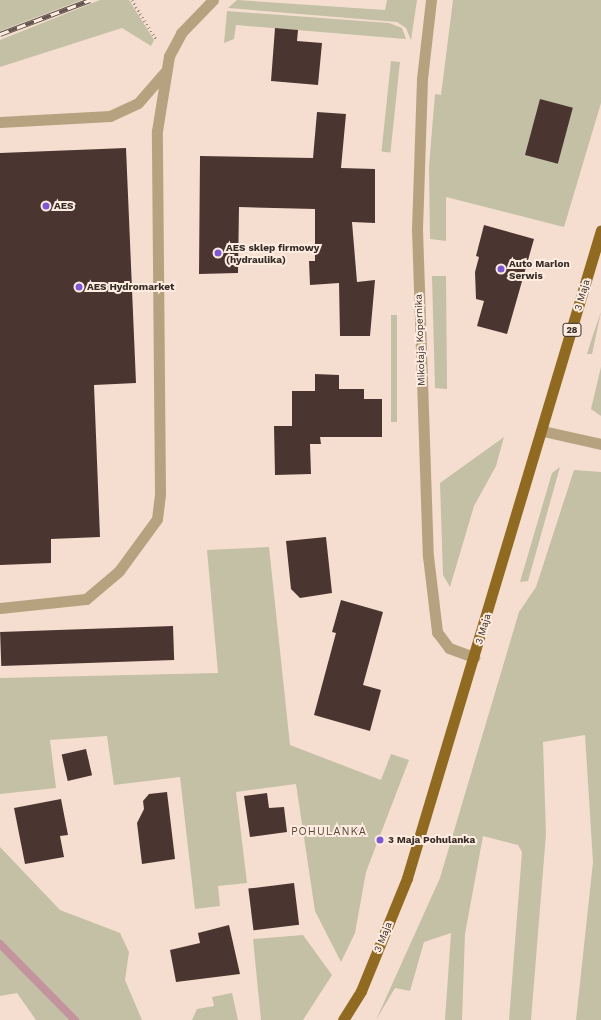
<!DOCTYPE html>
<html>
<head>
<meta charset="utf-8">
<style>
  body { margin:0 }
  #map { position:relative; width:601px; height:1020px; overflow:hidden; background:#f5decf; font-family:"Work Sans",sans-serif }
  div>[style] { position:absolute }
  .green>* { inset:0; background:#c3c0a5; transform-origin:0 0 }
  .stream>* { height:8px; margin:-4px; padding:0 4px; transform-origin:4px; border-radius:4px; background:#c3949d }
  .building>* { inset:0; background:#4b3531; transform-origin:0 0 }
  .path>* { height:2.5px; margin-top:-1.25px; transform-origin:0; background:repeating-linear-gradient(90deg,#9e8e83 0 1px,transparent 0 4px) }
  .service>* { height:11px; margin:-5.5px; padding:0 5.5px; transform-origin:5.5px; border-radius:5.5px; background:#b7a280 }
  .minor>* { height:11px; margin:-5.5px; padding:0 5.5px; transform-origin:5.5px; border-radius:5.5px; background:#b7a280 }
  .primary>* { height:11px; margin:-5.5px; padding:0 5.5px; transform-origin:5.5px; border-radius:5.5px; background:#916a22 }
  .rail>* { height:4.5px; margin-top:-2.25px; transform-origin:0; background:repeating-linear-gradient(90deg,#ffece0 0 9px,#61554d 0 18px); box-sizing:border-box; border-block:1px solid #61554d }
  .dots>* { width:11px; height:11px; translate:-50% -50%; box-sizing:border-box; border:2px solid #ffece0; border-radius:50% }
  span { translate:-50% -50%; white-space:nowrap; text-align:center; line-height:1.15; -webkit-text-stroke:4px #ffece0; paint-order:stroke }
  .shield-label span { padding:1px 3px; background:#ffece0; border:1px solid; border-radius:3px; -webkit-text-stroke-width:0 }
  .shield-label { font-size:9px; color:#362d27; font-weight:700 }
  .poi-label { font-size:10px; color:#362d27; font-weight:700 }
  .left { translate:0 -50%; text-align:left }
  .street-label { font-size:10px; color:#362d27 }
  .neighbourhood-label { font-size:11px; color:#59473a; letter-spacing:1px }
</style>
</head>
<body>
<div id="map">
  <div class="green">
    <div style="clip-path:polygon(0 0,82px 0,0 31px)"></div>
    <div style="clip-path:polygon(100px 0,129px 0,154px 40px,151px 46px,122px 28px,0 67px,0 40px)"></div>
    <div style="clip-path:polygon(237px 0,385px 10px,387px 0,417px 0,411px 40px,406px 28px,397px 22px,228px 8px)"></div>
    <div style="clip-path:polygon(453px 0,601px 0,601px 103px,564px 227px,446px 197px,446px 241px,430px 239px,429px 166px,435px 94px,441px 95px)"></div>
    <div style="clip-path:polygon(227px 11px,389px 23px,402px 28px,406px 39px,236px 25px,234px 39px,224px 43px)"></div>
    <div style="left:391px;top:61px;width:9px;height:91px;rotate:6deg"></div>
    <div style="clip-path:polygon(432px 276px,446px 276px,447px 389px,435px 388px)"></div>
    <div style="clip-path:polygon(601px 312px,592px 354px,587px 354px,592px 338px)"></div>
    <div style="left:391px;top:315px;width:6px;height:107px"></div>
    <div style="clip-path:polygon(601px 367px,601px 416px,591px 409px)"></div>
    <div style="clip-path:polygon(504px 437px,496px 466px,474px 506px,450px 587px,443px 575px,440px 483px)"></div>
    <div style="clip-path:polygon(560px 467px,528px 581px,520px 582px,552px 473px)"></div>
    <div style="clip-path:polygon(574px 470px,601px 472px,601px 1020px,576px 1020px,593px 862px,585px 735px,543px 742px,546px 834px,531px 1020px,509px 1020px,522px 852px,518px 845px,483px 836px,465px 934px,462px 1020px,445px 1020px,451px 933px,424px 942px,410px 991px,395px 988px,376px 1020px,440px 878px,519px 612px,536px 587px)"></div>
    <div style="clip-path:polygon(269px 547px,290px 745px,381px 780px,391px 754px,409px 760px,366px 872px,355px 933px,341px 962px,315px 911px,296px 784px,236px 792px,247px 883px,218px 886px,220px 906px,195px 909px,180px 777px,114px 785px,107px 736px,50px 740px,56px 788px,0 794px,0 678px,218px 673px,207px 550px)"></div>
    <div style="clip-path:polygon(0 847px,60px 910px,120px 933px,129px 952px,125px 980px,142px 1020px,36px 1020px,17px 993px,0 996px)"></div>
    <div style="clip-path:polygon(303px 935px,332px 975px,303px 1020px,261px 1020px,253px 939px)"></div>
    <div style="clip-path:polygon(232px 993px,238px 1020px,192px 1020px,197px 1009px,214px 1006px,212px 997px)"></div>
  </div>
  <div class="stream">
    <div style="left:0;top:944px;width:107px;rotate:45.4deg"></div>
  </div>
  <div class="building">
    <div style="clip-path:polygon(275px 28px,298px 30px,297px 41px,322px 43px,318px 85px,271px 81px)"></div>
    <div style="left:540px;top:99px;width:34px;height:58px;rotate:15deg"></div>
    <div style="clip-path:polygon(317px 112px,346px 114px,341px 168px,375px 169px,375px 223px,352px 222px,357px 282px,375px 280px,370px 336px,340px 336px,339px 283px,310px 285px,309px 261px,315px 261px,315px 209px,239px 207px,238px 273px,199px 274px,200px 156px,313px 158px)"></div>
    <div style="clip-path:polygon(126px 148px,136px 383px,94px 385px,100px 537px,51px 539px,51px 563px,0 565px,0 153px)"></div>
    <div style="clip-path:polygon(484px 225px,534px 239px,507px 334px,477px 326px,484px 301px,476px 299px,475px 272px,479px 257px,476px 256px)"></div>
    <div style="clip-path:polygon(315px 374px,339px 375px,339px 389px,364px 389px,364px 399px,382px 399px,382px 437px,320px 437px,321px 444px,310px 444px,311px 474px,275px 475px,274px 426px,292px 426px,292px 391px,315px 391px)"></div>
    <div style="clip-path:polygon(326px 537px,332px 593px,300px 598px,291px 589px,286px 541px)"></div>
    <div style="clip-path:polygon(341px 600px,383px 612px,363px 685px,381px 690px,370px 731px,314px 715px,336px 633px,332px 632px)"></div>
    <div style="left:173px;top:626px;width:34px;height:173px;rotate:88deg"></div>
    <div style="left:86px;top:749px;width:27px;height:25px;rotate:77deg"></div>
    <div style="clip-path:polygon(167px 792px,175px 859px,142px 864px,137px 823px,144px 809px,143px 801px,149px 794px)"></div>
    <div style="clip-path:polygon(267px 793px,269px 808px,284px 807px,287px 832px,250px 837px,244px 796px)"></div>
    <div style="clip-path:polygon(61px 799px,68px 835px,60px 836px,64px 857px,25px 864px,14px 808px)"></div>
    <div style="left:294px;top:883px;width:42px;height:46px;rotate:83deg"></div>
    <div style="clip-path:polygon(229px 925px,240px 974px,176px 982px,170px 950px,200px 943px,198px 933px)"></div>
  </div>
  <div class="path">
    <div style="left:132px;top:0;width:46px;rotate:58.4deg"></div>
  </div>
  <div class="service">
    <div style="left:0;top:122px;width:110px;rotate:-3.1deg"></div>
    <div style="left:110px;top:116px;width:31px;rotate:-25deg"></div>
    <div style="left:138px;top:103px;width:40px;rotate:-49deg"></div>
    <div style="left:0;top:608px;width:86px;rotate:-6deg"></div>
    <div style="left:86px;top:599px;width:43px;rotate:-40.3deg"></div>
    <div style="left:119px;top:571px;width:64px;rotate:-53.8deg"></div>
    <div style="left:157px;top:519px;width:25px;rotate:-83deg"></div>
    <div style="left:160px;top:494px;width:363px;rotate:-90.5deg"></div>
    <div style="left:157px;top:131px;width:76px;rotate:-80.9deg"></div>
  </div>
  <div class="minor">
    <div style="left:431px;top:0;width:80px;rotate:96.5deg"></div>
    <div style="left:422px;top:79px;width:150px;rotate:91.9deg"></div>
    <div style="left:417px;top:229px;width:327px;rotate:88.1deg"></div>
    <div style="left:428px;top:556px;width:77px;rotate:83.2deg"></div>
    <div style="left:437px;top:632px;width:20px;rotate:53deg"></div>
    <div style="left:449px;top:648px;width:27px;rotate:20deg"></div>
    <div style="left:169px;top:56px;width:26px;rotate:-62deg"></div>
    <div style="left:181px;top:33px;width:46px;rotate:-45.9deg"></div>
    <div style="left:543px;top:431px;width:59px;rotate:12.6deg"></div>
  </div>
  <div class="primary">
    <div style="left:343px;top:1020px;width:34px;rotate:-58deg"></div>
    <div style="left:361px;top:991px;width:122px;rotate:-67.8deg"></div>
    <div style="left:407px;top:878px;width:676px;rotate:-73.33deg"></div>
  </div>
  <div class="rail">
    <div style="left:0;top:34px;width:96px;rotate:-20.7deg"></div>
  </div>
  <div class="dots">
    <div style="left:46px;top:206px;background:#7c59d3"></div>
    <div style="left:218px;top:253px;background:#7c59d3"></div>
    <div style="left:501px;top:269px;background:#7c59d3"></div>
    <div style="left:79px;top:287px;background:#7c59d3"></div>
    <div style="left:380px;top:840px;background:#7c59d3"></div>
  </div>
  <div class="shield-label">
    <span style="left:572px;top:330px">28</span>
  </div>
  <div class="poi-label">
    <span class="left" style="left:54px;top:206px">AES</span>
    <span class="left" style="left:226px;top:253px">AES sklep firmowy<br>(hydraulika)</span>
    <span class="left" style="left:509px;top:269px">Auto Marlon<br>Serwis</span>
    <span class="left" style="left:87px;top:287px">AES Hydromarket</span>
    <span class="left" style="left:388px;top:840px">3 Maja Pohulanka</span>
  </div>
  <div class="street-label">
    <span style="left:582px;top:295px;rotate:-74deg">3 Maja</span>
    <span style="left:420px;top:340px;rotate:-92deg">Mikołaja Kopernika</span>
    <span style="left:483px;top:629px;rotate:-73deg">3 Maja</span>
    <span style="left:383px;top:937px;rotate:-68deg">3 Maja</span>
  </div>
  <div class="neighbourhood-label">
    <span style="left:329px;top:832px">POHULANKA</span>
  </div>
</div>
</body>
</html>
